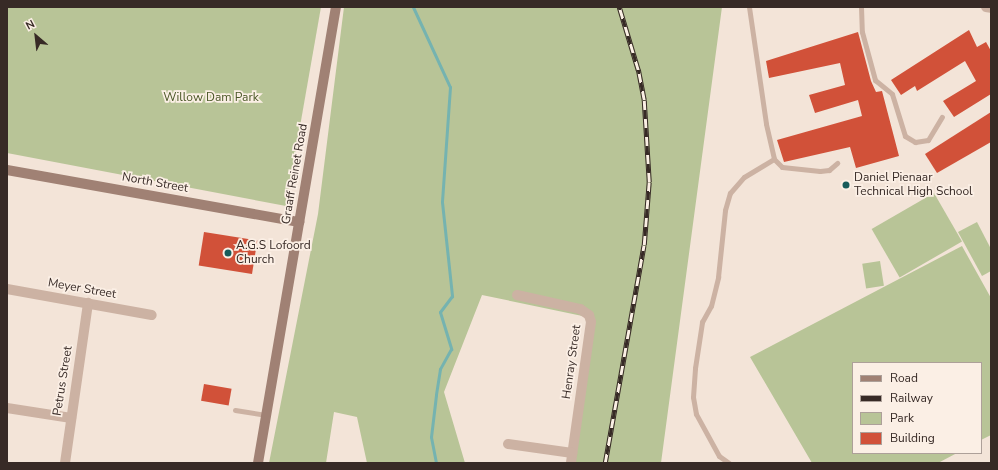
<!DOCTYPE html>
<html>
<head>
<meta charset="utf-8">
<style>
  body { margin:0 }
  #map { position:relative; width:998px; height:470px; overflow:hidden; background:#f3e4d8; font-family:"Nunito Sans",sans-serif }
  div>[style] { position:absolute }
  .green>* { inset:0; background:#b8c497; transform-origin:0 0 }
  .stream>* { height:3px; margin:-1.5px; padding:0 1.5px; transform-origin:1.5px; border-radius:1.5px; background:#75b3b0 }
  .building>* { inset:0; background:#d15139; transform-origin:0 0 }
  .lane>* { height:5px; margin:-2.5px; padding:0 2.5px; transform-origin:2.5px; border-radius:2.5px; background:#ccb2a3 }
  .street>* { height:10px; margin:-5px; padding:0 5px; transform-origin:5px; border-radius:5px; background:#ccb2a3 }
  .secondary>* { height:10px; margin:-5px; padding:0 5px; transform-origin:5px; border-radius:5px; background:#a08174 }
  .rail>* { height:4.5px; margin-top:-2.25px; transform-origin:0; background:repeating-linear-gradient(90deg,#fbefe5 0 9px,#372a26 0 18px); box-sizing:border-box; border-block:1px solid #372a26 }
  .dots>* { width:11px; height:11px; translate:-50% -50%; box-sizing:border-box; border:2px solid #fbefe5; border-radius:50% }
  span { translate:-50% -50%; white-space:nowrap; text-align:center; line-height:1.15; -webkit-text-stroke:3.5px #fbefe5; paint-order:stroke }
  .park-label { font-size:12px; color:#4a5727 }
  .street-label { font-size:12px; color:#372a26 }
  .poi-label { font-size:12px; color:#372a26 }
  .left { translate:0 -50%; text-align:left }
  .frame { position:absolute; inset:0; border:8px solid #372a26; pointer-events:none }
  .legend { position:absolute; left:852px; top:362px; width:130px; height:92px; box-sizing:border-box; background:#fbefe5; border:1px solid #ada099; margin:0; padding:5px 7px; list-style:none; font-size:12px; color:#372a26 }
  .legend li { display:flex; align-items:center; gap:8px; height:20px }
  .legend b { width:20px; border:1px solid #ada099 }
  .north { position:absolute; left:16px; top:16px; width:40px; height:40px; -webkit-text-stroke:3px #fbefe5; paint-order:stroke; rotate:332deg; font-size:11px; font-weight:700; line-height:16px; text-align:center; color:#372a26 }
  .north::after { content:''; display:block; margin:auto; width:14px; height:18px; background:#372a26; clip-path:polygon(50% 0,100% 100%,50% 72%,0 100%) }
</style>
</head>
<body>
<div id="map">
  <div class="green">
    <div style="clip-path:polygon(7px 7px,321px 7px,286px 206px,7px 153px)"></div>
    <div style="clip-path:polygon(344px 7px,722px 7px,661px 463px,572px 463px,592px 318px,482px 295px,444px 392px,465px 463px,367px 463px,357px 417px,334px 412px,326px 463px,269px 463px,318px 214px)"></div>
    <div style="left:934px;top:193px;width:56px;height:72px;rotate:60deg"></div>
    <div style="clip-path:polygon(977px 222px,991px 249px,991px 271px,982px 276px,958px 232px)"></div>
    <div style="clip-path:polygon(962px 246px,991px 298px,991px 435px,981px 440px,981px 363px,853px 363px,853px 453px,957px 453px,938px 463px,812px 463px,750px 357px)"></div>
    <div style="left:880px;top:261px;width:25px;height:18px;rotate:81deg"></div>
  </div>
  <div class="stream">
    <div style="left:413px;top:7px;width:88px;rotate:65.2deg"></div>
    <div style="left:450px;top:87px;width:115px;rotate:94deg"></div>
    <div style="left:442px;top:202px;width:95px;rotate:83.9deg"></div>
    <div style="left:452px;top:296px;width:20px;rotate:127deg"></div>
    <div style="left:440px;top:312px;width:39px;rotate:73deg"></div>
    <div style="left:451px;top:349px;width:23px;rotate:119deg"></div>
    <div style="left:440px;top:369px;width:26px;rotate:99deg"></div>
    <div style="left:436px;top:395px;width:42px;rotate:96.8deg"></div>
    <div style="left:431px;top:437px;width:26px;rotate:79deg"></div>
  </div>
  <div class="building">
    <div style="clip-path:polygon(969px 30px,977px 47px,986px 42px,991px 51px,991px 94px,954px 117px,943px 101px,976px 81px,965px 61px,917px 91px,915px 86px,901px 95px,891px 80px)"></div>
    <div style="clip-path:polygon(858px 32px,871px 81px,876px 92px,882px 91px,899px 156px,856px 168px,850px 147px,784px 162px,777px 140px,862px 116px,858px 100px,815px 113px,809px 95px,845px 85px,840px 63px,769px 78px,766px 61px)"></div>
    <div style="clip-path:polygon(991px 112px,991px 142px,937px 173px,925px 154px)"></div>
    <div style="left:204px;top:232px;width:54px;height:34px;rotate:9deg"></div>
    <div style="left:204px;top:384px;width:28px;height:17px;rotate:10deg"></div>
  </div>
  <div class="lane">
    <div style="left:749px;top:7px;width:118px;rotate:81.7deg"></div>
    <div style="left:766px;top:124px;width:36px;rotate:77deg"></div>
    <div style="left:774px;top:159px;width:11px;rotate:45deg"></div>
    <div style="left:782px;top:167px;width:38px;rotate:6deg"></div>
    <div style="left:820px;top:171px;width:9px;rotate:-6deg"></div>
    <div style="left:829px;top:170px;width:11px;rotate:-41deg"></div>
    <div style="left:861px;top:7px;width:25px;rotate:88deg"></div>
    <div style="left:862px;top:32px;width:50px;rotate:74.8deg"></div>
    <div style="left:875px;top:80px;width:22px;rotate:39deg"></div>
    <div style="left:892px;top:94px;width:44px;rotate:72.8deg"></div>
    <div style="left:905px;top:136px;width:12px;rotate:31deg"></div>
    <div style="left:915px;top:142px;width:13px;rotate:-9deg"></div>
    <div style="left:928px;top:140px;width:27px;rotate:-59deg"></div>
    <div style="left:235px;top:410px;width:31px;rotate:9deg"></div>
    <div style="left:729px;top:463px;width:12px;rotate:-145deg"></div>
    <div style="left:719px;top:456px;width:48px;rotate:-118.7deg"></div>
    <div style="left:696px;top:414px;width:17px;rotate:-100deg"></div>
    <div style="left:693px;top:397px;width:29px;rotate:-86deg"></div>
    <div style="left:695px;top:368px;width:47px;rotate:-81.3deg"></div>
    <div style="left:702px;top:322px;width:18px;rotate:-61deg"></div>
    <div style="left:711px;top:306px;width:30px;rotate:-76deg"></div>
    <div style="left:718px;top:277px;width:67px;rotate:-84deg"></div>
    <div style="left:725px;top:210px;width:18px;rotate:-74deg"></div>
    <div style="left:730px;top:193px;width:21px;rotate:-49deg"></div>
    <div style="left:744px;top:177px;width:35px;rotate:-31deg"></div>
  </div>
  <div class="street">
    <div style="left:986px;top:7px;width:5px;rotate:11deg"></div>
    <div style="left:7px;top:289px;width:147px;rotate:10.2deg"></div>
    <div style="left:517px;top:295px;width:65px;rotate:12.5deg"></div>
    <div style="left:580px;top:309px;width:11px;rotate:34deg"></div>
    <div style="left:589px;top:315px;width:7px;rotate:74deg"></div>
    <div style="left:591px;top:322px;width:142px;rotate:98.1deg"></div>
    <div style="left:7px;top:408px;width:65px;rotate:8.9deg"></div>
    <div style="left:508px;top:444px;width:65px;rotate:8deg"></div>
    <div style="left:65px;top:463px;width:162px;rotate:-81.8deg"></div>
  </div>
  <div class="secondary">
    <div style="left:7px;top:170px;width:297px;rotate:10.1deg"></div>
    <div style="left:258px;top:463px;width:463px;rotate:-80.3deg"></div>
  </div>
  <div class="rail">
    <div style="left:605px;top:463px;width:221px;rotate:-79.9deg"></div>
    <div style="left:644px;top:245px;width:63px;rotate:-85.5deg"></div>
    <div style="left:649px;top:182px;width:82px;rotate:-93.5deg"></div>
    <div style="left:644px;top:100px;width:31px;rotate:-101deg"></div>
    <div style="left:638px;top:70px;width:66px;rotate:-106.8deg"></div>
  </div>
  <div class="dots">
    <div style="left:846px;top:185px;background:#185c5b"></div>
    <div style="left:228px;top:253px;background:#185c5b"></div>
  </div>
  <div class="park-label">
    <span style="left:211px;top:98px">Willow Dam Park</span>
  </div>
  <div class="street-label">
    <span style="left:295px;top:174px;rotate:-80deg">Graaff Reinet Road</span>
    <span style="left:155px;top:183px;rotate:10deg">North Street</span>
    <span style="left:82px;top:289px;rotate:10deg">Meyer Street</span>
    <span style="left:572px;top:362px;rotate:-82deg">Henray Street</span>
    <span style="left:63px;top:381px;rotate:-81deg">Petrus Street</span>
  </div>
  <div class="poi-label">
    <span class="left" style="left:854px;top:185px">Daniel Pienaar<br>Technical High School</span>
    <span class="left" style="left:236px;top:253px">A.G.S Lofoord<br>Church</span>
  </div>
  <div class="frame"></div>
  <ul class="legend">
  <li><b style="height:5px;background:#a08174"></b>Road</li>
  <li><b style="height:5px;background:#372a26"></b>Railway</li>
  <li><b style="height:11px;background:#b8c497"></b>Park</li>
  <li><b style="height:11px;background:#d15139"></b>Building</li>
  </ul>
  <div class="north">N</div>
</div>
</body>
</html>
